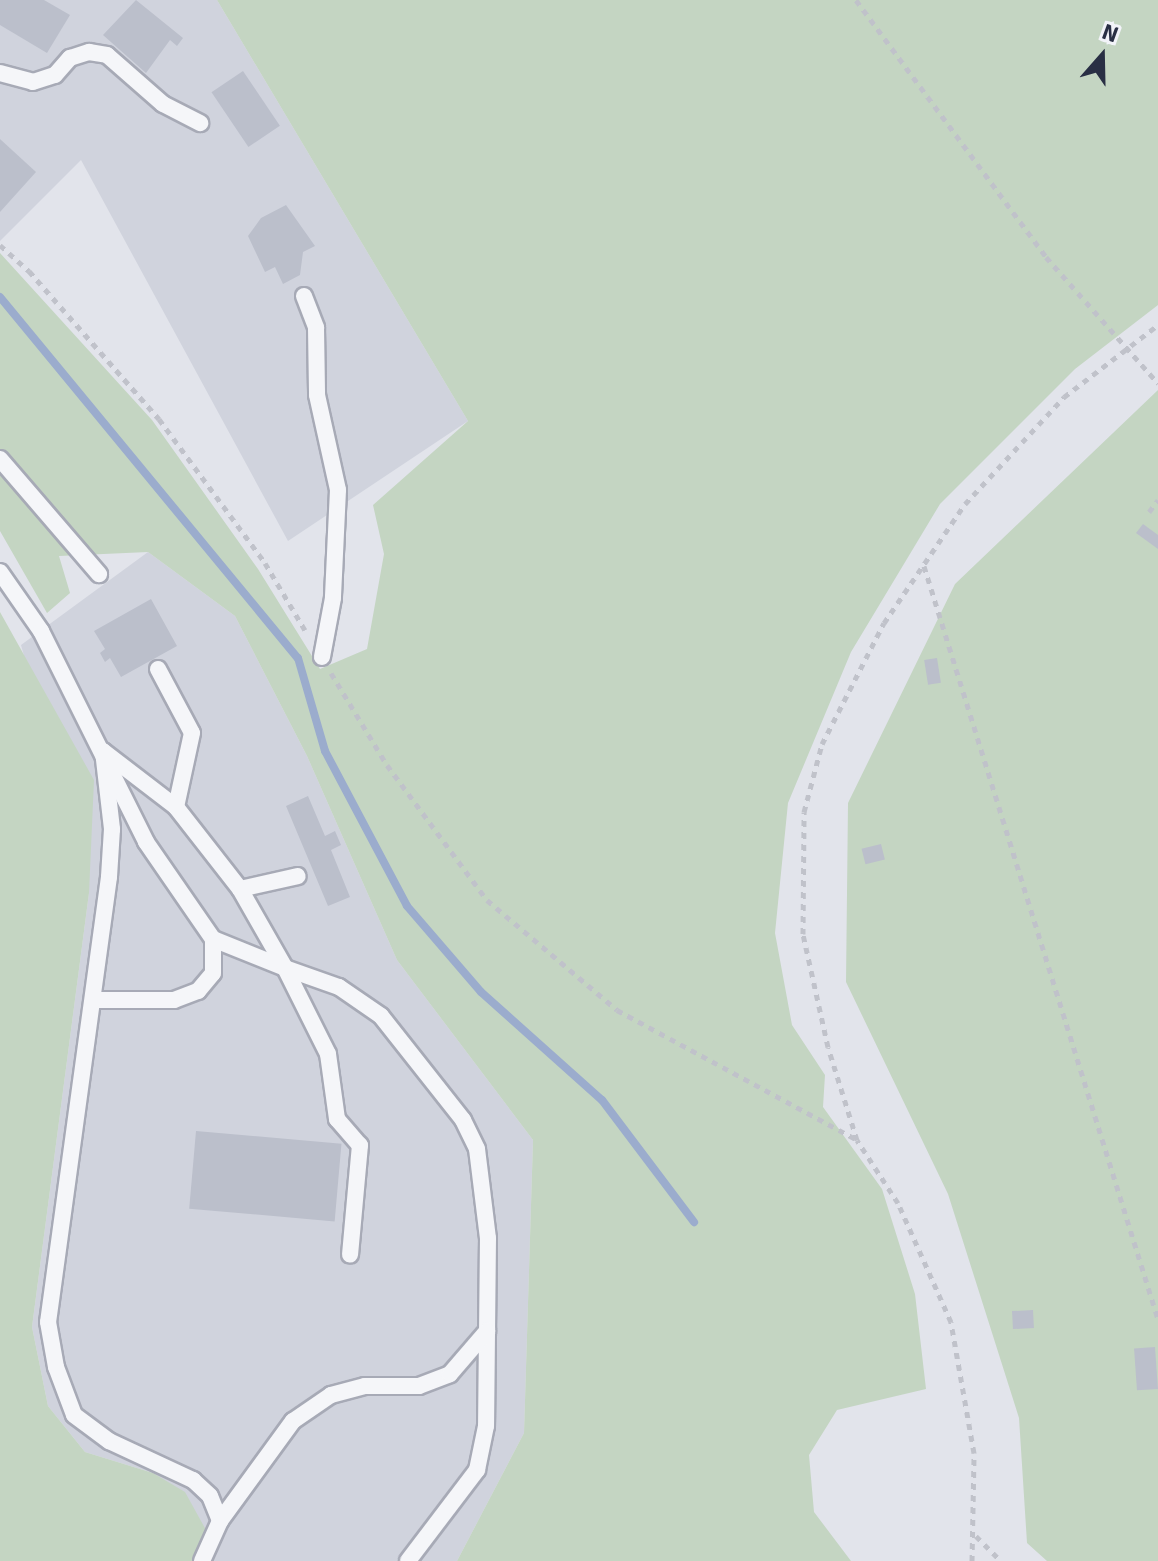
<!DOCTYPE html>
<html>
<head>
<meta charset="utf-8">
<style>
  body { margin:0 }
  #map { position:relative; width:1158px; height:1561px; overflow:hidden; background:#e2e4eb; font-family:Signika,sans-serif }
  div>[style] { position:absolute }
  .built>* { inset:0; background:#d0d3dd }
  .green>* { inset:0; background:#c4d5c2 }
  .stream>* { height:8px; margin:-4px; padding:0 4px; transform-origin:4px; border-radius:4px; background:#9baccd }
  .building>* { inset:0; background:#bbbfcb; transform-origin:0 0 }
  .path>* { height:5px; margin-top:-2.5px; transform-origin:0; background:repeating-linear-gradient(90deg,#c0c2ca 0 6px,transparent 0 12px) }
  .roads { filter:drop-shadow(2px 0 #a7aab6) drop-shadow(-2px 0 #a7aab6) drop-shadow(0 2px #a7aab6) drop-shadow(0 -2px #a7aab6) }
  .lane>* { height:16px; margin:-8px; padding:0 8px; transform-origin:8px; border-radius:8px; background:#f5f6f9 }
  span { translate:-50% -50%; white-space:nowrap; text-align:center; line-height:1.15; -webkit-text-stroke:7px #f2f3f8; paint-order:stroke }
  .north { position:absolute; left:1062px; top:16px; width:80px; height:80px; -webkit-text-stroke:6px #f2f3f8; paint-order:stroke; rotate:20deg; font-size:22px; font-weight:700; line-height:32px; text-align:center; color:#292f44 }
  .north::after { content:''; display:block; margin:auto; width:28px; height:36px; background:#292f44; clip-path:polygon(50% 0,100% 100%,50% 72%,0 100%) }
</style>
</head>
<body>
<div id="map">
  <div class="built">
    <div style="clip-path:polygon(0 0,217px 0,468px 421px,288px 541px,81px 160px,0 241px)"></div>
    <div style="clip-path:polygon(148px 552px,235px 616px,307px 756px,397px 960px,533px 1140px,524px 1433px,457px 1561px,192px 1561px,205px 1530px,153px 1473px,85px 1452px,48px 1406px,32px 1327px,89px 893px,21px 645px)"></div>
  </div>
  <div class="green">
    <div style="clip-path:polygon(217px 0,1158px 0,1158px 305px,1075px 369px,940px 504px,851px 652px,788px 803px,775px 933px,792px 1025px,825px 1075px,823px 1107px,882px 1189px,915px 1294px,926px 1389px,837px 1410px,809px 1455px,814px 1512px,851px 1561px,457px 1561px,524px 1433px,533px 1140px,397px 960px,307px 756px,235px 616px,148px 552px,59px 556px,70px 593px,47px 613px,0 531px,0 253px,152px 420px,258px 569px,320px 669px,367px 649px,384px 554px,373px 505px,468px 421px)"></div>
    <div style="clip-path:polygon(1158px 390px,1158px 1561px,1047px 1561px,1027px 1543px,1019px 1418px,948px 1194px,846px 982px,848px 803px,955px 584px)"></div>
    <div style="clip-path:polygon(0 612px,94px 780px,89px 893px,32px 1327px,48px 1406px,85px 1452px,153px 1473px,185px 1492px,206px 1530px,192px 1561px,0 1561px)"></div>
  </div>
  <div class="stream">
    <div style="left:0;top:297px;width:468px;rotate:50.5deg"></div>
    <div style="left:298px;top:658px;width:97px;rotate:73.8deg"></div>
    <div style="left:325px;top:751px;width:175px;rotate:62.1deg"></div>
    <div style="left:407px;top:906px;width:113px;rotate:49.3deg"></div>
    <div style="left:481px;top:992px;width:162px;rotate:41.8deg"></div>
    <div style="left:602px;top:1100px;width:153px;rotate:53deg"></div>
  </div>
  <div class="building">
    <div style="clip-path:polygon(0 0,44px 0,70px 15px,47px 53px,0 25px)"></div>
    <div style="clip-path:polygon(136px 0,183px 38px,177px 46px,170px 40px,146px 73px,103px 35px)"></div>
    <div style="left:243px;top:71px;width:66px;height:38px;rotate:56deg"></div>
    <div style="clip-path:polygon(0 139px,36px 172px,0 212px)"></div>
    <div style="clip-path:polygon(286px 205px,315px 246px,303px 252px,300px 275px,283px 284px,275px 267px,265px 272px,248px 236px,261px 218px)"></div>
    <div style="clip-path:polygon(1143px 524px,1158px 535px,1158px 549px,1136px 533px)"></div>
    <div style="clip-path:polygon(151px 599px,177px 646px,121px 677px,110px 658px,105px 662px,100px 653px,105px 649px,94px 631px)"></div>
    <div style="left:937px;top:658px;width:25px;height:13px;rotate:81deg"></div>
    <div style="clip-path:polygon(308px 796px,325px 836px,335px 831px,341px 845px,331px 850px,350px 897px,328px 906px,286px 806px)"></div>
    <div style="left:881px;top:844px;width:16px;height:20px;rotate:76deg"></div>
    <div style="left:196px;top:1131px;width:146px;height:78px;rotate:5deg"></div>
    <div style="left:1033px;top:1310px;width:18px;height:21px;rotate:87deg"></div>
    <div style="left:1155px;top:1347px;width:42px;height:21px;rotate:86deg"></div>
  </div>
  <div class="path">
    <div style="left:856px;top:0;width:320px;rotate:53.5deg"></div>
    <div style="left:1046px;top:257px;width:169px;rotate:48.4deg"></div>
    <div style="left:0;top:245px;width:39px;rotate:42deg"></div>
    <div style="left:29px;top:271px;width:197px;rotate:48.7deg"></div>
    <div style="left:159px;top:419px;width:179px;rotate:53.6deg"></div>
    <div style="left:265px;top:563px;width:78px;rotate:59.2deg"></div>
    <div style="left:1149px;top:512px;width:15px;rotate:-53deg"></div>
    <div style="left:924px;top:566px;width:789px;rotate:72.74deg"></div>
    <div style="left:331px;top:673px;width:108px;rotate:58.7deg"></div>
    <div style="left:387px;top:765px;width:168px;rotate:53.5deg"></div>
    <div style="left:487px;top:900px;width:170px;rotate:40.2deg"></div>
    <div style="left:617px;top:1010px;width:272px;rotate:28.4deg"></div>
    <div style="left:976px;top:1536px;width:35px;rotate:45deg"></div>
    <div style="left:972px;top:1561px;width:108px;rotate:-88.9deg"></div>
    <div style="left:974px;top:1453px;width:133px;rotate:-100deg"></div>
    <div style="left:951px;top:1322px;width:130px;rotate:-114deg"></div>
    <div style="left:898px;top:1203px;width:75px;rotate:-123.1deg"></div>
    <div style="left:857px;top:1140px;width:97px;rotate:-107.3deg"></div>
    <div style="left:828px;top:1047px;width:116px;rotate:-102.5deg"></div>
    <div style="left:803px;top:934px;width:122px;rotate:-89.5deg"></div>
    <div style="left:804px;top:812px;width:70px;rotate:-75.2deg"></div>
    <div style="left:822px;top:744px;width:136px;rotate:-62.9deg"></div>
    <div style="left:884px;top:623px;width:144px;rotate:-55.8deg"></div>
    <div style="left:965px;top:504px;width:146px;rotate:-47.2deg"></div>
    <div style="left:1064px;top:397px;width:118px;rotate:-37.5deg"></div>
  </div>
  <div class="roads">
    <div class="lane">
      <div style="left:0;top:73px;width:34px;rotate:15deg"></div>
      <div style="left:33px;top:82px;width:23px;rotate:-18deg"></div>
      <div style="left:55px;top:75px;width:23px;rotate:-49deg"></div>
      <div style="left:70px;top:58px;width:20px;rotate:-18deg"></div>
      <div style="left:89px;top:52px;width:18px;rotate:9deg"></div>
      <div style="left:107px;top:55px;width:74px;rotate:41.2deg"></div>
      <div style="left:163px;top:104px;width:42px;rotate:27.2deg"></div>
      <div style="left:304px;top:296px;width:34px;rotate:69deg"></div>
      <div style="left:316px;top:328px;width:67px;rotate:89.1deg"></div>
      <div style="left:317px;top:395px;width:97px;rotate:77.5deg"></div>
      <div style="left:338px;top:490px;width:108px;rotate:92.7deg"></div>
      <div style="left:333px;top:598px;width:60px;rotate:100.6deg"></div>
      <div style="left:0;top:459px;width:152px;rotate:49.3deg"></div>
      <div style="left:0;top:572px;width:72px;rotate:55.2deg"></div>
      <div style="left:41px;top:631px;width:236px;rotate:63.5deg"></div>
      <div style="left:146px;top:842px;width:118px;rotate:55.4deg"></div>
      <div style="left:213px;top:939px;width:78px;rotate:21.9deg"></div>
      <div style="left:285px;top:968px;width:96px;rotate:63.4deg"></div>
      <div style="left:328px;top:1054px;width:66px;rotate:82.1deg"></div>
      <div style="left:337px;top:1119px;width:35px;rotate:49deg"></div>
      <div style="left:360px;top:1145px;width:110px;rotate:95.2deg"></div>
      <div style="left:158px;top:669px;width:72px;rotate:62deg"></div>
      <div style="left:192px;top:733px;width:76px;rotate:102.2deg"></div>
      <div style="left:103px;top:751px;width:92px;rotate:37.5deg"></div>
      <div style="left:176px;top:807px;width:104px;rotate:52deg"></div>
      <div style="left:240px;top:889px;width:91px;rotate:60.3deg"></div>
      <div style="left:285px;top:968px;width:57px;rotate:19.4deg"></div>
      <div style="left:339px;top:987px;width:51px;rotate:34.6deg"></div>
      <div style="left:381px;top:1016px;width:132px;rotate:51.7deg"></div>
      <div style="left:463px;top:1120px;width:32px;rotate:64deg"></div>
      <div style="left:477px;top:1149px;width:90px;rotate:83deg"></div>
      <div style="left:488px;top:1238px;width:188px;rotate:90.6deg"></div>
      <div style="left:486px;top:1426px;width:45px;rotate:101.6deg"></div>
      <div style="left:477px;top:1470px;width:114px;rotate:127.2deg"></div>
      <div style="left:103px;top:751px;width:79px;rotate:83.4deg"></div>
      <div style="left:112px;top:829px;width:48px;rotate:93.6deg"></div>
      <div style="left:109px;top:877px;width:449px;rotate:97.8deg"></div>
      <div style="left:48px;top:1322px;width:46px;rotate:79.9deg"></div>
      <div style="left:56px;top:1367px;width:51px;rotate:69.4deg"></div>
      <div style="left:74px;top:1415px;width:44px;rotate:36.6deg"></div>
      <div style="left:109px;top:1441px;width:93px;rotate:24.9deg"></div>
      <div style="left:193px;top:1480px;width:23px;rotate:43deg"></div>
      <div style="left:210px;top:1496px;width:27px;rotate:68deg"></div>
      <div style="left:240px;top:889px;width:59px;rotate:-12.6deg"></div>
      <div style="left:95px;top:1000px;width:79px"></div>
      <div style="left:174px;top:1000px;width:26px;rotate:-21deg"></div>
      <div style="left:198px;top:991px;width:23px;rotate:-50deg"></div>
      <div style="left:213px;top:973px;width:34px;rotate:-90deg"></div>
      <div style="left:202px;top:1561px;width:44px;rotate:-65.8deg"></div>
      <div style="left:220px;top:1521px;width:124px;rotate:-53.9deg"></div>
      <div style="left:293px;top:1421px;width:46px;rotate:-34.4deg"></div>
      <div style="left:331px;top:1395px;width:35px;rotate:-15deg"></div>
      <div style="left:365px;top:1386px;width:54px"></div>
      <div style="left:419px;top:1386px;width:33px;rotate:-21deg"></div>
      <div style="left:450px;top:1374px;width:57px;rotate:-49.3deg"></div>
    </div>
  </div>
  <div class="north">N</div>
</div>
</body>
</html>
